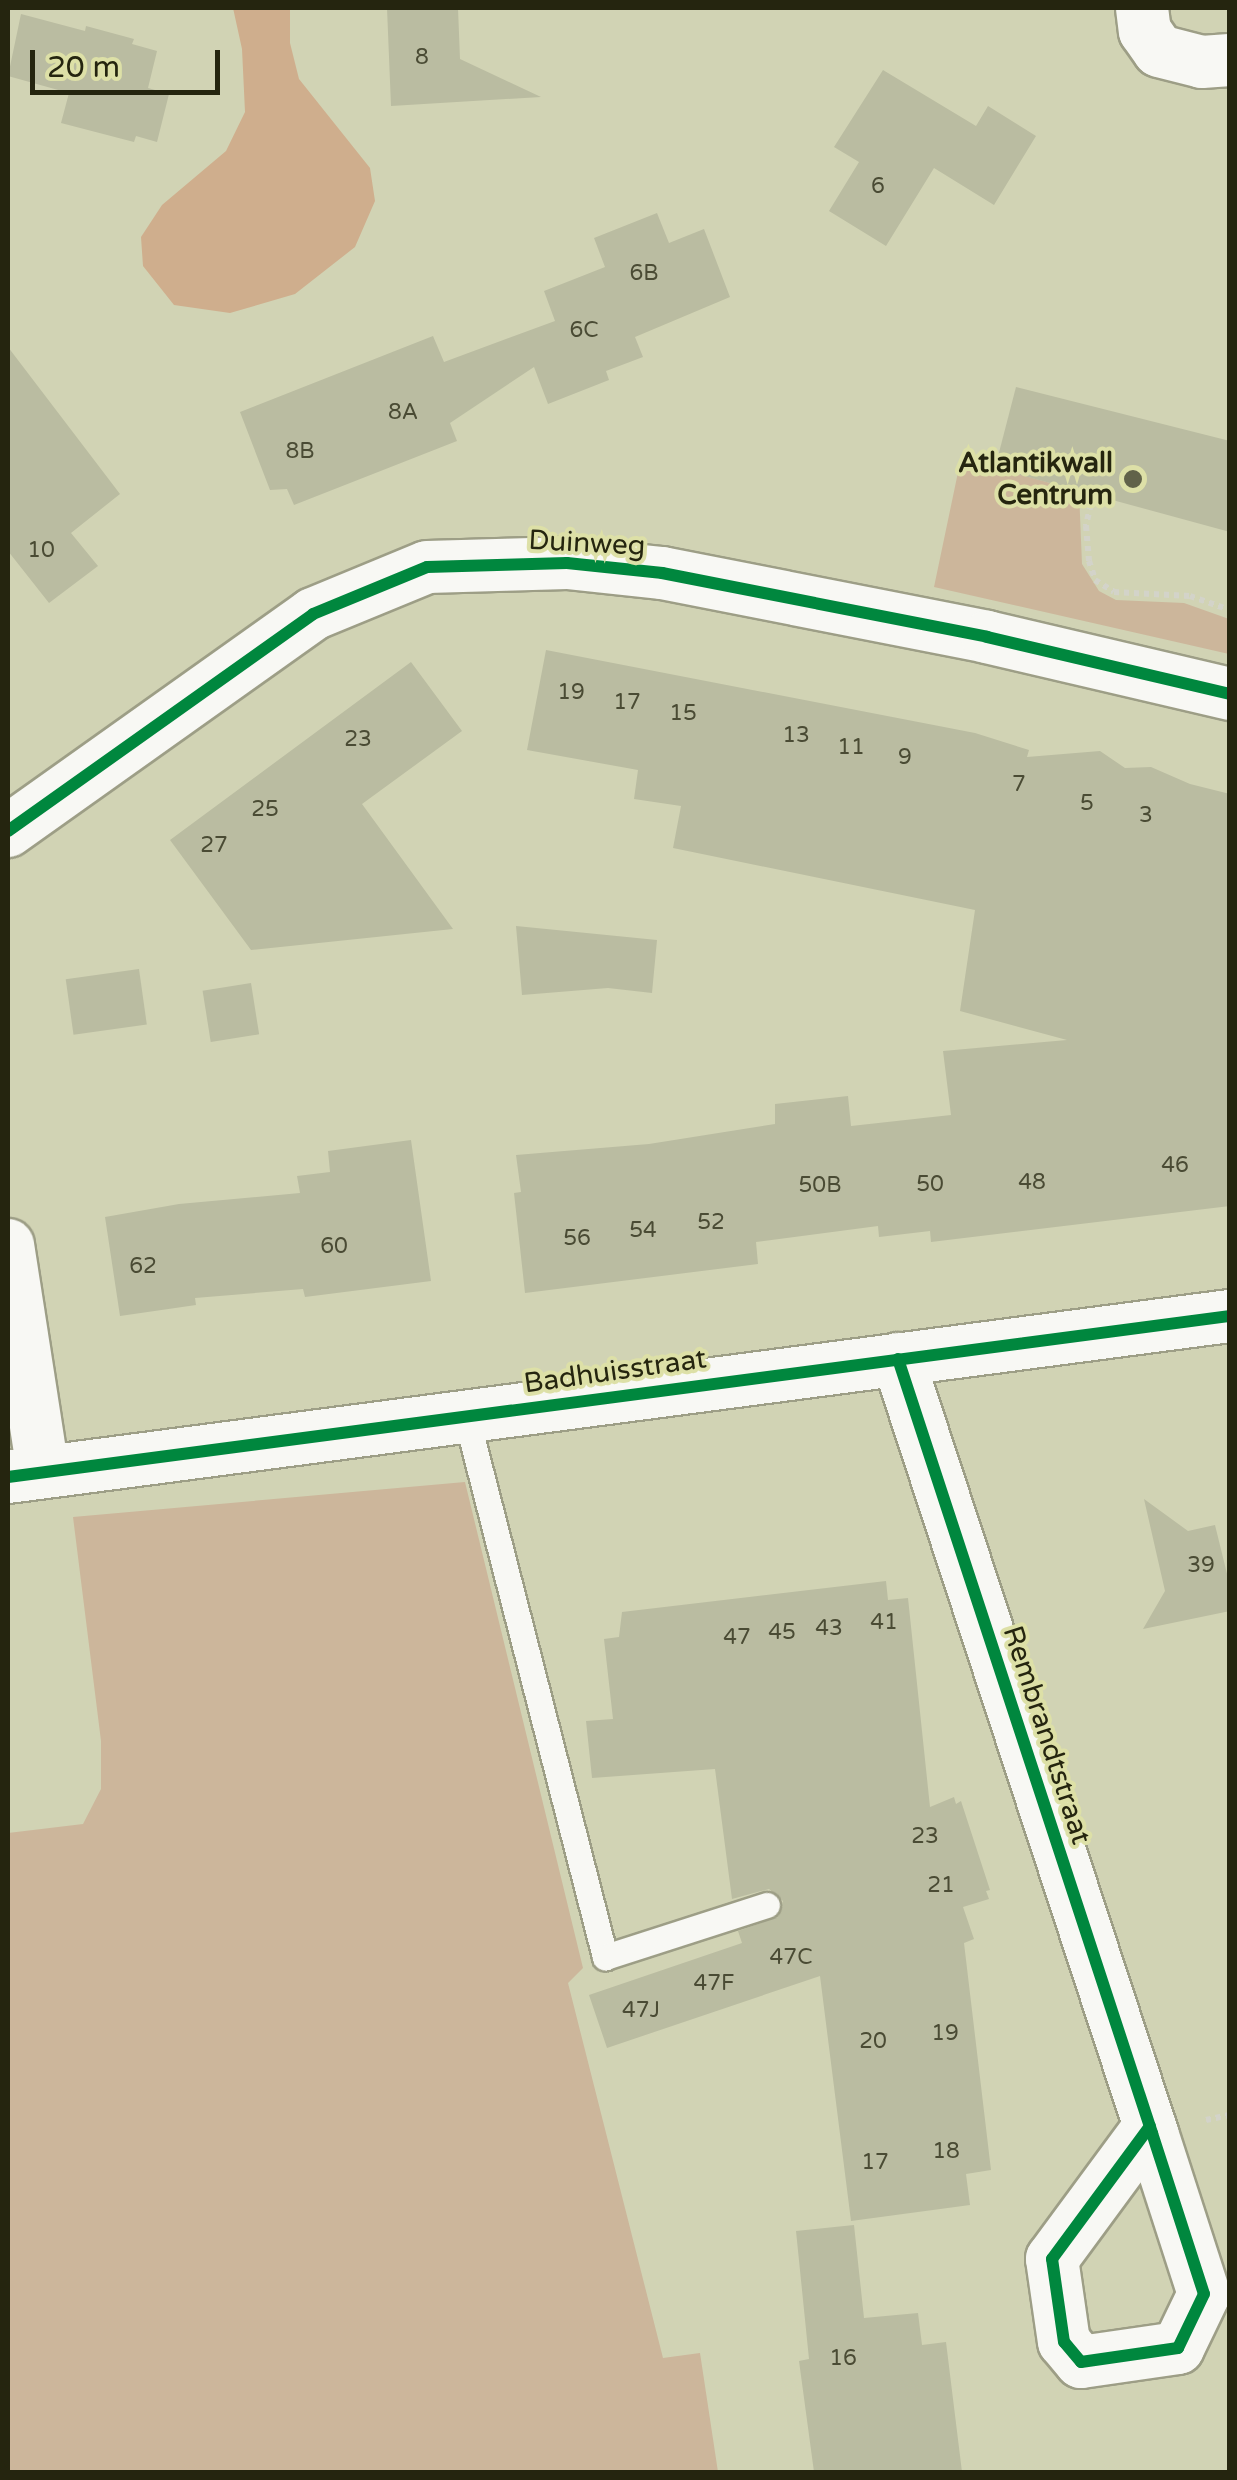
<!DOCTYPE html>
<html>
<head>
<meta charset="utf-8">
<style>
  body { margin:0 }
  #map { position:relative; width:1237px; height:2480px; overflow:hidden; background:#d1d3b4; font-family:"Varela Round",sans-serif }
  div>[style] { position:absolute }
  .green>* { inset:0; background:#ccb69b }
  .forest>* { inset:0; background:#cfae8d }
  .building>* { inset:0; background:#babca1; transform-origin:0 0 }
  .path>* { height:6px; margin-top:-3px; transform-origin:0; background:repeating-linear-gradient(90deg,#d3d3c9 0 5px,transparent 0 10px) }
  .roads { filter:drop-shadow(2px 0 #9d9e86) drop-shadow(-2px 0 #9d9e86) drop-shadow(0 2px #9d9e86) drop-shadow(0 -2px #9d9e86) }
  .lane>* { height:25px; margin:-12.5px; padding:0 12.5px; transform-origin:12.5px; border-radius:12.5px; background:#f8f8f4 }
  .street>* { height:52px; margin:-26px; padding:0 26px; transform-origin:26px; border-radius:26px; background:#f8f8f4 }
  .cycleway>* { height:12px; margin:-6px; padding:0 6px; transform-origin:6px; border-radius:6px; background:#00873e }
  .dots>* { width:28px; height:28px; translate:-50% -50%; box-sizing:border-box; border:5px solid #dde0a7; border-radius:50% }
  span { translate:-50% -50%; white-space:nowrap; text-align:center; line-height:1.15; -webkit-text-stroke:8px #dde0a7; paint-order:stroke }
  .number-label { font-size:22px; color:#4a4b34 }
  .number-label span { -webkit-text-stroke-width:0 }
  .poi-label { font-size:28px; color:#25250f; font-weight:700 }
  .right { translate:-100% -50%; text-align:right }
  .street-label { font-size:28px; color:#25250f }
  .frame { position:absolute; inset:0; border:10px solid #25250f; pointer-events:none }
  .scale { position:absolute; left:30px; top:50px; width:190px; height:45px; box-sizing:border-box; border:5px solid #25250f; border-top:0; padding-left:12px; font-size:30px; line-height:35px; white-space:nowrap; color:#25250f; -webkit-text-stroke:8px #dde0a7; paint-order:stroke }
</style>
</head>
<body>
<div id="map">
  <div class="green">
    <div style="clip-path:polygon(961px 458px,1079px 491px,1082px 564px,1099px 591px,1116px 600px,1184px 603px,1229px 619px,1229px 654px,934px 587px)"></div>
    <div style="clip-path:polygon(465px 1482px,583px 1968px,568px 1983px,663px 2358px,700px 2353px,718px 2472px,8px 2472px,8px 1833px,83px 1824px,101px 1789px,101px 1741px,73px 1517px)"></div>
  </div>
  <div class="forest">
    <div style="clip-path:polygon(233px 8px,290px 8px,290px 43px,299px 79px,370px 168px,375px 201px,355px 247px,295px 294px,230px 313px,174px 305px,143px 266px,141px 237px,162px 205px,226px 151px,245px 112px,242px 49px)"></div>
  </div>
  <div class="building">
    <div style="clip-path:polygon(387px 8px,458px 8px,460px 59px,541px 97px,391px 106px)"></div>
    <div style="clip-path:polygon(21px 14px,85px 31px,86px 26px,134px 39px,132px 44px,157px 51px,148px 88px,169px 94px,157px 142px,136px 136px,134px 142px,61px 123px,69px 93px,8px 76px)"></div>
    <div style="clip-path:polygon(883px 70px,976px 126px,988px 106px,1036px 136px,994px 205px,934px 168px,886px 246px,829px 211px,859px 162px,834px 147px)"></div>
    <div style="clip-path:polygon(657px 213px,669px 243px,704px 229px,730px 297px,635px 337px,643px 357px,606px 371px,609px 380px,548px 404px,534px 367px,450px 423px,457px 441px,294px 505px,287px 489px,270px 490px,240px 412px,433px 336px,444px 362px,555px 321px,544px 291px,605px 267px,594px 238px)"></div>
    <div style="clip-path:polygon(8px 347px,120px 494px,71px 533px,98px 566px,49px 603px,8px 551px)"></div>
    <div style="clip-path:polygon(1016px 387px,1230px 441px,1230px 532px,995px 468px)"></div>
    <div style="clip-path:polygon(546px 650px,975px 733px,1029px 750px,1027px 757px,1100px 751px,1125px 768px,1151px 767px,1190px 784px,1230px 794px,1230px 1206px,931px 1242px,930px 1231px,879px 1237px,878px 1226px,756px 1242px,758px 1264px,525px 1293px,514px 1193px,521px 1192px,516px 1155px,649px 1144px,775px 1124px,775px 1104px,848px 1096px,851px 1126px,951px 1115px,943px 1051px,1067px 1040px,960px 1011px,975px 910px,673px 848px,681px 806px,634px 799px,638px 770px,527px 750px)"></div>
    <div style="clip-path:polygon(411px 662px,462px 731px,362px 804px,453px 929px,251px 950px,170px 840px)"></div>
    <div style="clip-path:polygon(516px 926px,657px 940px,652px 993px,608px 988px,522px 995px)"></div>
    <div style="left:139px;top:969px;width:56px;height:74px;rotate:82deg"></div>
    <div style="left:251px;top:983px;width:52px;height:49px;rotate:81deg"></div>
    <div style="clip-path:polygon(411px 1140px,431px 1281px,305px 1297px,303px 1289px,195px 1298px,196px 1305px,120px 1316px,105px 1217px,179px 1204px,300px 1193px,297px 1176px,330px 1172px,328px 1151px)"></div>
    <div style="clip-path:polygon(1144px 1499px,1188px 1531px,1215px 1525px,1230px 1586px,1230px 1611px,1143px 1629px,1165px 1591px)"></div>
    <div style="clip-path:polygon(886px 1581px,888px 1600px,908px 1598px,930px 1807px,954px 1797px,956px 1804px,961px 1801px,990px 1890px,986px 1891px,989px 1899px,963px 1907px,974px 1939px,964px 1943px,991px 2170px,966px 2174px,970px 2205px,851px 2221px,820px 1976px,607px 2048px,589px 1995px,742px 1943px,738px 1931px,778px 1917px,783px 1901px,769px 1889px,732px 1899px,715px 1769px,592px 1778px,586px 1721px,613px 1719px,604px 1639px,619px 1637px,622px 1612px)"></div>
    <div style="clip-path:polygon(854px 2225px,864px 2318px,918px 2313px,922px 2345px,946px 2342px,962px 2472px,814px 2472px,799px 2361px,809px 2359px,796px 2231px)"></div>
  </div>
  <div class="path">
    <div style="left:1093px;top:495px;width:32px;rotate:103deg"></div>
    <div style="left:1086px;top:526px;width:35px;rotate:85deg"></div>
    <div style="left:1089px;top:561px;width:20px;rotate:72deg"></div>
    <div style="left:1095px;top:580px;width:22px;rotate:32deg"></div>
    <div style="left:1114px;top:592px;width:76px;rotate:3deg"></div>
    <div style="left:1190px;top:596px;width:42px;rotate:19.3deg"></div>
    <div style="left:1206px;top:2120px;width:25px;rotate:-12deg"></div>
  </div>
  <div class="roads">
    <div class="lane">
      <div style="left:466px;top:1416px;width:559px;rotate:75.59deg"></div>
      <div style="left:605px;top:1957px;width:170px;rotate:-17.8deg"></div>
    </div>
    <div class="street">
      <div style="left:1142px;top:8px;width:23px;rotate:83deg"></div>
      <div style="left:1145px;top:31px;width:24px;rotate:55deg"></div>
      <div style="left:1159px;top:51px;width:44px;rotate:14.3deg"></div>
      <div style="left:1202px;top:62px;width:28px;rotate:-4deg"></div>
      <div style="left:8px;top:831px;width:374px;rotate:-35.4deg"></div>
      <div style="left:313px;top:614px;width:123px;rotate:-22.4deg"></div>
      <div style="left:427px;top:567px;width:140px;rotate:-1.6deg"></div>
      <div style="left:567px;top:563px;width:96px;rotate:6deg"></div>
      <div style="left:662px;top:573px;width:331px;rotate:11.1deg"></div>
      <div style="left:987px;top:637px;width:250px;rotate:13.2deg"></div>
      <div style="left:8px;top:1245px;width:229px;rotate:81.2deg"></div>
      <div style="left:898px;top:1359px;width:815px;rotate:71.83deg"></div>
      <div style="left:1152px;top:2133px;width:169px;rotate:72.1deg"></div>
      <div style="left:1204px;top:2294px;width:60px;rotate:115.7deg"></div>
      <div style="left:1178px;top:2348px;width:98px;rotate:171.8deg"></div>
      <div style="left:1081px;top:2362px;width:26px;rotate:-130deg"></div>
      <div style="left:1064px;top:2342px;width:84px;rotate:-98.2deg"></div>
      <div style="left:1052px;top:2259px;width:165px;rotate:-53.6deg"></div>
      <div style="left:8px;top:1477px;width:1233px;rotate:-7.51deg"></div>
    </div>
  </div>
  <div class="cycleway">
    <div style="left:8px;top:831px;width:374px;rotate:-35.4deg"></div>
    <div style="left:313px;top:614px;width:123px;rotate:-22.4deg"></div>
    <div style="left:427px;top:567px;width:140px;rotate:-1.6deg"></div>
    <div style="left:567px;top:563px;width:96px;rotate:6deg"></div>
    <div style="left:662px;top:573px;width:331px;rotate:11.1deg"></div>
    <div style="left:987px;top:637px;width:250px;rotate:13.2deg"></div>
    <div style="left:898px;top:1359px;width:815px;rotate:71.83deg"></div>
    <div style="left:1152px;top:2133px;width:169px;rotate:72.1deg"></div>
    <div style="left:1204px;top:2294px;width:60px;rotate:115.7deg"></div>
    <div style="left:1178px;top:2348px;width:98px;rotate:171.8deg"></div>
    <div style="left:1081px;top:2362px;width:26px;rotate:-130deg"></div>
    <div style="left:1064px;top:2342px;width:84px;rotate:-98.2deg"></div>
    <div style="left:1052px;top:2259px;width:165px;rotate:-53.6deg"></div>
    <div style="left:8px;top:1477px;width:1233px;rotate:-7.51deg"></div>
  </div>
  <div class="dots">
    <div style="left:1133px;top:479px;background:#616249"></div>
  </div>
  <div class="number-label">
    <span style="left:422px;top:58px">8</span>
    <span style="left:878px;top:187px">6</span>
    <span style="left:644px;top:274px">6B</span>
    <span style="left:584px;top:331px">6C</span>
    <span style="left:403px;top:413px">8A</span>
    <span style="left:300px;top:452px">8B</span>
    <span style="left:41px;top:551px">10</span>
    <span style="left:571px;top:693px">19</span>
    <span style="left:627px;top:703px">17</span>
    <span style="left:683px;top:714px">15</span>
    <span style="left:796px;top:736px">13</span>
    <span style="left:358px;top:740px">23</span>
    <span style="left:851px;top:748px">11</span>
    <span style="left:905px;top:758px">9</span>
    <span style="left:1019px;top:785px">7</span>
    <span style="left:1087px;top:804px">5</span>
    <span style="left:265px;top:810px">25</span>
    <span style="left:1146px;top:816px">3</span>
    <span style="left:214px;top:846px">27</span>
    <span style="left:1175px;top:1166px">46</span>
    <span style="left:1032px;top:1183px">48</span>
    <span style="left:930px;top:1185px">50</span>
    <span style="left:820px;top:1186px">50B</span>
    <span style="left:711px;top:1223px">52</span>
    <span style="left:643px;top:1231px">54</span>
    <span style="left:577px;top:1239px">56</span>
    <span style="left:334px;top:1247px">60</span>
    <span style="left:143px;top:1267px">62</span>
    <span style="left:1201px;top:1566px">39</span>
    <span style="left:884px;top:1623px">41</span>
    <span style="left:829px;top:1629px">43</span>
    <span style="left:782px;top:1633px">45</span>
    <span style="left:737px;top:1638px">47</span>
    <span style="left:925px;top:1837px">23</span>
    <span style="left:941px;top:1886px">21</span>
    <span style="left:791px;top:1958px">47C</span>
    <span style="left:714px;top:1984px">47F</span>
    <span style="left:641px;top:2011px">47J</span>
    <span style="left:945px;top:2034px">19</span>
    <span style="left:873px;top:2042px">20</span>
    <span style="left:946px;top:2152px">18</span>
    <span style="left:875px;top:2163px">17</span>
    <span style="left:843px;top:2359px">16</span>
  </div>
  <div class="poi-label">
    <span class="right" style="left:1113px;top:479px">Atlantikwall<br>Centrum</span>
  </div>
  <div class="street-label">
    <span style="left:587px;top:543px;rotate:3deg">Duinweg</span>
    <span style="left:615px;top:1371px;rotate:-8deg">Badhuisstraat</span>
    <span style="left:1047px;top:1735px;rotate:72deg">Rembrandtstraat</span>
  </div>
  <div class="frame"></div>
  <div class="scale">20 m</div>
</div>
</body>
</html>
